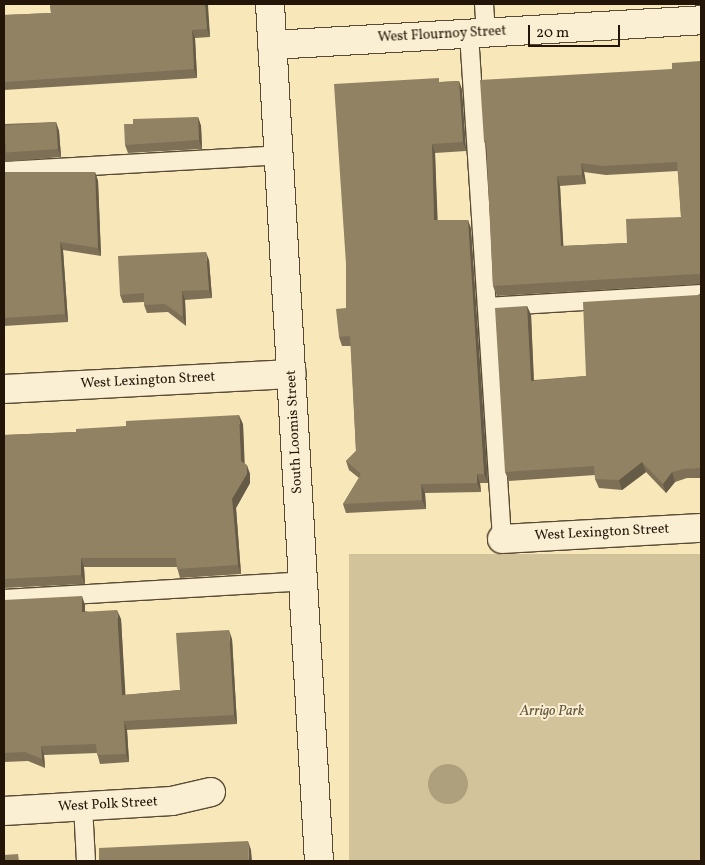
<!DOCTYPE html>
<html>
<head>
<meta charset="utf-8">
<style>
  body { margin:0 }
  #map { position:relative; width:705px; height:865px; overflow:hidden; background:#f7e7b9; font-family:Vollkorn,serif }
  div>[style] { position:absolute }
  .green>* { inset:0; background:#d3c39b; transform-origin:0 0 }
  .water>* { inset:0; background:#afa07d }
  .round { border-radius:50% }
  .roads { filter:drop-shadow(1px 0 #584a34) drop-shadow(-1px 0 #584a34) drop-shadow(0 1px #584a34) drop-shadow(0 -1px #584a34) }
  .service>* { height:18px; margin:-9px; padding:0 9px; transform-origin:9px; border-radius:9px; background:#faefd2 }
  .minor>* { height:28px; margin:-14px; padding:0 14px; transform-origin:14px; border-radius:14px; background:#faefd2 }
  .tertiary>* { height:28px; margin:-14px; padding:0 14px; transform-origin:14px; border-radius:14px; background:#faefd2 }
  .wall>* { inset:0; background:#7d7056 }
  .shaded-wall>* { inset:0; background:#665b46 }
  .building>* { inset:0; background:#918264; transform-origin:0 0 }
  span { translate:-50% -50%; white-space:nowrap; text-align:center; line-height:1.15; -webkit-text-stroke:4px #faefd2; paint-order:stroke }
  .street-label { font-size:14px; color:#231508 }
  .park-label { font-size:14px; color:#61523b; font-style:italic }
  .frame { position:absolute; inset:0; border:5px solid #231508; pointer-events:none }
  .scale { position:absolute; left:528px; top:25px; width:92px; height:22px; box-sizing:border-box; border:2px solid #231508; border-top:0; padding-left:6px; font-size:15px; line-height:18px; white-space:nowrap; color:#231508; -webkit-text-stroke:4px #faefd2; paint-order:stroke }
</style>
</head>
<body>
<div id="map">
  <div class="green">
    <div style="left:701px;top:554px;width:307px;height:352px;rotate:90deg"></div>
  </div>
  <div class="water">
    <div class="round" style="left:428px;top:764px;width:40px;height:40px"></div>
  </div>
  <div class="roads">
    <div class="service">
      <div style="left:484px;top:4px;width:29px;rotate:86deg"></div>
      <div style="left:469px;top:34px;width:506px;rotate:86.26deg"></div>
      <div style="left:4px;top:171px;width:275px;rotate:-3.3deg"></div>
      <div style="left:487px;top:307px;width:214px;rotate:-3.5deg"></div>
      <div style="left:4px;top:599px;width:300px;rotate:-3.4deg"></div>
      <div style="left:83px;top:806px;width:55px;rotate:86.9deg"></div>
    </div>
    <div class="minor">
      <div style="left:272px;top:45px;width:430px;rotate:-3.3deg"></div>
      <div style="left:4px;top:389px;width:288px;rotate:-3deg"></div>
      <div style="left:502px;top:539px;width:199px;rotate:-3.2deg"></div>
      <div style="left:4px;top:811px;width:168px;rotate:-3.4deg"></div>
      <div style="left:172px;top:801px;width:40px;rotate:-13deg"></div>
    </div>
    <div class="tertiary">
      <div style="left:270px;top:4px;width:858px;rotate:86.73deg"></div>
    </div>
  </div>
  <div class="wall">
    <div style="clip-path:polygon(50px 4px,207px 4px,210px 37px,195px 38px,197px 78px,4px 90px,4px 15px,51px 13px)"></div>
    <div style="clip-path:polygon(evenodd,701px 61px,701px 284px,497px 296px,493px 286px,487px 149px,484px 141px,672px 69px,701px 61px,678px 171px,681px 217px,627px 243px,563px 246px,560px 186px,586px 184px,584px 172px,606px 175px,678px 171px)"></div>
    <div style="clip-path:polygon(459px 81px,462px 90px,466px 151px,435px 153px,437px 220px,468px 220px,471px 229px,488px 483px,480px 483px,481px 492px,425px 493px,426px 509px,346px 513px,343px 504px,359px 478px,349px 470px,346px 461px,356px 451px,351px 346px,342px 346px,339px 337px,346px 308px,441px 82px)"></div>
    <div style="clip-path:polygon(198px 117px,201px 126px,202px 149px,128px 153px,125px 145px,133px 124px)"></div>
    <div style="clip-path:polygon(56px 122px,59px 131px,61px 157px,4px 162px,4px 124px)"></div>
    <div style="clip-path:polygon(4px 172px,95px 172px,98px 181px,101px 256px,63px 250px,68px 322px,4px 326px)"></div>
    <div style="clip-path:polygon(209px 260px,212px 298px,185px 300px,186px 326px,168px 312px,147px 313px,144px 305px,144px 302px,123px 303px,120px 295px)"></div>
    <div style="clip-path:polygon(701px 293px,701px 478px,687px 478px,675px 482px,666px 493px,646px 472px,622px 490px,599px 488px,595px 479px,595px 475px,509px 481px,505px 472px,527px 306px,531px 315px,534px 380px,586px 376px)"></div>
    <div style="clip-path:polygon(243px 424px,244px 463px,250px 474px,250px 483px,236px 508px,241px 574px,180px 578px,177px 567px,84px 567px,85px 584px,4px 588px,4px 435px,76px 432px)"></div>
    <div style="clip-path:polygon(4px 600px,85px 605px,85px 611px,121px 619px,125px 695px,180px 690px,232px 639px,237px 724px,127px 730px,129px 762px,100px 764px,97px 753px,44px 755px,45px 768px,28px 761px,4px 762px)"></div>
  </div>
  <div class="shaded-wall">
    <div style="clip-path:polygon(205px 4px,207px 4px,208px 5px,210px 37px,207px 29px)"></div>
    <div style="clip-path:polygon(192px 30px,195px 38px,197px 78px,194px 69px)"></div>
    <div style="clip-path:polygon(459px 81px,462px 90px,466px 151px,463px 142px)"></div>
    <div style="clip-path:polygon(198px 117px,201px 126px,202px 149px,199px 140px)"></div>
    <div style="clip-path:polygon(56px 122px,59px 131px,61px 157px,58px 149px)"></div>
    <div style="clip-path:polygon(432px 144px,435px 153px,438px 229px,434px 220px)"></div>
    <div style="clip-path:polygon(581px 163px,584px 172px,586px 184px,582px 175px)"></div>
    <div style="clip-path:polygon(95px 172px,98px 181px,101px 256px,98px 248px)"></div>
    <div style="clip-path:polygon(557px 176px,560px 186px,564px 256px,561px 246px)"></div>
    <div style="clip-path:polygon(468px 220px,471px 229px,488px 483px,484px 474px)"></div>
    <div style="clip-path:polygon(60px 242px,63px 250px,68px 322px,65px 314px)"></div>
    <div style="clip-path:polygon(206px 252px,209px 260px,212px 298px,209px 290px)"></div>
    <div style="clip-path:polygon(182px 291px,185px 300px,186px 326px,183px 317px)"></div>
    <div style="clip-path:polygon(527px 306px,531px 315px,534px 390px,531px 381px)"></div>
    <div style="clip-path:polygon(239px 415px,243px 424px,245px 470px,241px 461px)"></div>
    <div style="clip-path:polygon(642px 462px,646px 472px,622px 490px,619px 480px)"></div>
    <div style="clip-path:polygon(247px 465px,250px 474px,250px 483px,236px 508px,241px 574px,238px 565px,232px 499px)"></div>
    <div style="clip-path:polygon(672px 472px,675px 482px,666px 493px,663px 484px)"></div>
    <div style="clip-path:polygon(477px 474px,480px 483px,481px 492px,477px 483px)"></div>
    <div style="clip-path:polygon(421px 484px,425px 493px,426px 509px,422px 500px)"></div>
    <div style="clip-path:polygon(81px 558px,84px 567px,85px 584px,81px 575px)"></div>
    <div style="clip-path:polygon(82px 596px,85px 605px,85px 621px,82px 612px)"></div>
    <div style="clip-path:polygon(117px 610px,121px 619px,126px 704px,122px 695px)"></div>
    <div style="clip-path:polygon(229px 630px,232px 639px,237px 724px,234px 715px)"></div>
    <div style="clip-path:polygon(124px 721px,127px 730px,129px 762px,126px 754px)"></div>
    <div style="clip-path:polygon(41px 746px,44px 755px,45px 768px,42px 759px)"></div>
    <div style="clip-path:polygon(248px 841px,251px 850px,252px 861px,249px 861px)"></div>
  </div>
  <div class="building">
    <div style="clip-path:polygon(50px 4px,205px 4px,207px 29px,192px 30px,194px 69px,4px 82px,4px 15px,51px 13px)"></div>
    <div style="clip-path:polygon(evenodd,701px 61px,701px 275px,697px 274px,493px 286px,486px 141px,484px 141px,480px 80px,672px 69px,672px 63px,701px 61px,677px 162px,681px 217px,626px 219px,627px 243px,561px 246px,557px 176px,582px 175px,581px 163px,603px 166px,677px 162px)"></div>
    <div style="clip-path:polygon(439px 78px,439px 82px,459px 81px,463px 142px,432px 144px,434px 220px,468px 220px,484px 474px,477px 474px,477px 483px,421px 484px,422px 500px,343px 504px,361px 474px,346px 461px,356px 451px,350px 336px,339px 337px,336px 309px,346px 308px,346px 264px,334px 84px)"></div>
    <div style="clip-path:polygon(198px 117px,199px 140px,125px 145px,124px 124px,133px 124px,133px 119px)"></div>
    <div style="left:56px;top:122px;width:27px;height:52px;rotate:86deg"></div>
    <div style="clip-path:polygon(4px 172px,95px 172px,98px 248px,60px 242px,65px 314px,4px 318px)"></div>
    <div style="clip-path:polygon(206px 252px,209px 290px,182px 291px,183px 317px,165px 304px,144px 305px,144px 293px,120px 295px,118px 256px)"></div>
    <div style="clip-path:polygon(701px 293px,701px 468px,684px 469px,672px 472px,663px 484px,642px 462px,619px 480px,595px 479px,594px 466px,505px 472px,495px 308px,527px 306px,531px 381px,586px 376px,583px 302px,698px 295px)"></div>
    <div style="clip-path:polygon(239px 415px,241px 461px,247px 465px,247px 474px,232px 499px,238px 565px,177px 569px,176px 558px,81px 558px,81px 575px,4px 579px,4px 435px,76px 432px,76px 429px,126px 426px,126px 421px)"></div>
    <div style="clip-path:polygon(82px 596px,82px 612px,117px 610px,122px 695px,180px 690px,176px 633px,229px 630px,234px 715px,124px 721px,126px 754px,97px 755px,96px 744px,41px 746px,42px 759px,25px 752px,4px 753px,4px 600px)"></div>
    <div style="clip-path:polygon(248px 841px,249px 861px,99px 861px,99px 848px)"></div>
    <div style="clip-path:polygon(18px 854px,19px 861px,4px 861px,4px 855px)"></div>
  </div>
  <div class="street-label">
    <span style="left:442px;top:35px;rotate:-3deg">West Flournoy Street</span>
    <span style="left:148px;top:381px;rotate:-3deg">West Lexington Street</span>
    <span style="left:295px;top:432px;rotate:-93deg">South Loomis Street</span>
    <span style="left:602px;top:533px;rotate:-3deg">West Lexington Street</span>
    <span style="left:108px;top:805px;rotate:-3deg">West Polk Street</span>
  </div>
  <div class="park-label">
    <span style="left:552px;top:712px">Arrigo Park</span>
  </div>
  <div class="frame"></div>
  <div class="scale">20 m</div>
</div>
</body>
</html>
